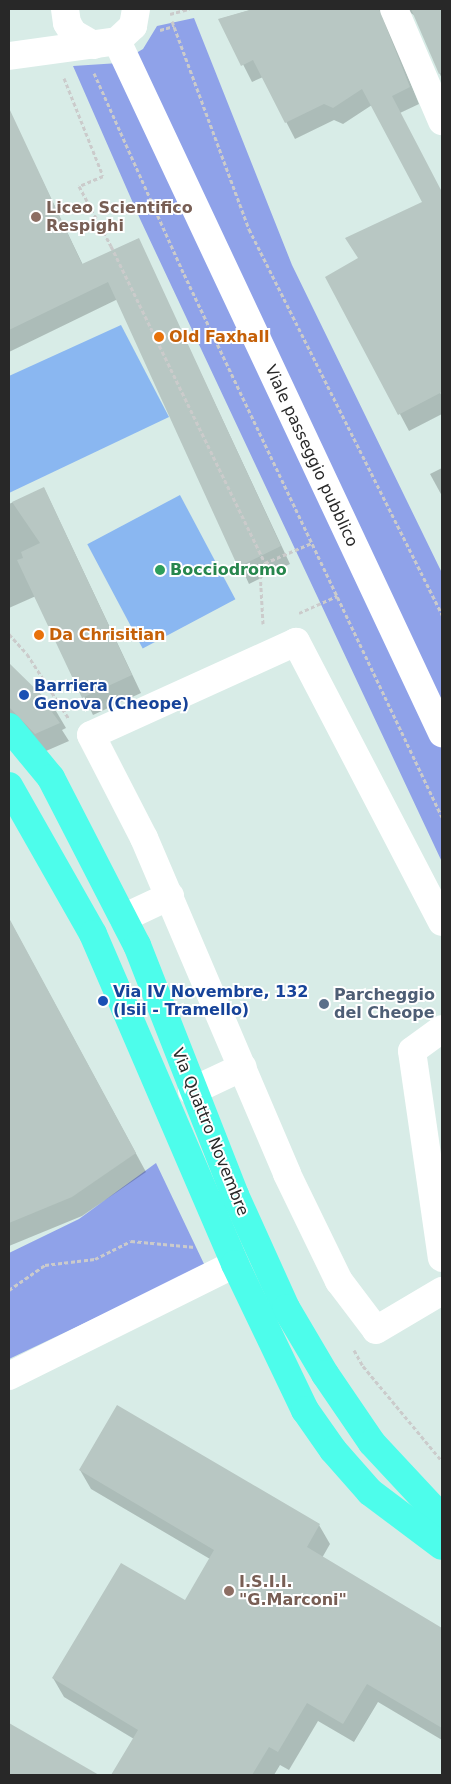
<!DOCTYPE html>
<html>
<head>
<meta charset="utf-8">
<style>
  body { margin:0 }
  #map { position:relative; width:451px; height:1784px; overflow:hidden; background:#d8ece7; font-family:"DejaVu Sans",sans-serif }
  div>[style] { position:absolute }
  .green>* { inset:0; background:#8fa2e9 }
  .pitch>* { inset:0; background:#8ab7f1; transform-origin:0 0 }
  .shadow>* { inset:0; background:#0003 }
  .building>* { inset:0; background:#b8c7c3 }
  .path>* { height:3px; margin-top:-1.5px; transform-origin:0; background:repeating-linear-gradient(90deg,#cbcbcb 0 4px,transparent 0 6.5px) }
  .minor>* { height:28px; margin:-14px; padding:0 14px; transform-origin:14px; border-radius:14px; background:#fff }
  .major>* { height:28px; margin:-14px; padding:0 14px; transform-origin:14px; border-radius:14px; background:#4dfdeb }
  .dots>* { width:14px; height:14px; translate:-50% -50%; box-sizing:border-box; border:2px solid #fff; border-radius:50% }
  span { translate:-50% -50%; white-space:nowrap; text-align:center; line-height:1.15; -webkit-text-stroke:4px #fff; paint-order:stroke }
  .education-label { font-size:16px; color:#785e54; font-weight:700 }
  .left { translate:0 -50%; text-align:left }
  .food-label { font-size:16px; color:#c56008; font-weight:700 }
  .street-label { font-size:16px; color:#282828 }
  .leisure-label { font-size:16px; color:#27864d; font-weight:700 }
  .transit-label { font-size:16px; color:#164399; font-weight:700 }
  .service-label { font-size:16px; color:#4e5e75; font-weight:700 }
  .frame { position:absolute; inset:0; border:10px solid #282828; pointer-events:none }
</style>
</head>
<body>
<div id="map">
  <div class="green">
    <div style="clip-path:polygon(194px 18px,292px 265px,442px 573px,442px 862px,140px 219px,73px 66px,119px 63px,143px 49px,157px 26px)"></div>
    <div style="clip-path:polygon(156px 1163px,205px 1266px,9px 1359px,9px 1253px,79px 1219px)"></div>
  </div>
  <div class="pitch">
    <div style="clip-path:polygon(121px 325px,169px 417px,9px 493px,9px 376px)"></div>
    <div style="left:180px;top:495px;width:118px;height:105px;rotate:62deg"></div>
  </div>
  <div class="shadow">
    <div style="clip-path:polygon(254px 9px,442px 9px,442px 79px,415px 16px,407px 10px,387px 24px,419px 104px,400px 113px,442px 195px,442px 365px,429px 371px,442px 396px,442px 414px,409px 431px,327px 277px,359px 259px,423px 202px,372px 105px,343px 124px,334px 120px,295px 139px,263px 77px,252px 82px,220px 19px)"></div>
    <div style="clip-path:polygon(19px 132px,83px 265px,138px 239px,290px 564px,249px 584px,118px 299px,9px 352px,9px 137px)"></div>
    <div style="clip-path:polygon(442px 468px,442px 496px,430px 474px)"></div>
    <div style="clip-path:polygon(44px 488px,141px 693px,93px 715px,36px 596px,9px 608px,9px 504px)"></div>
    <div style="clip-path:polygon(9px 664px,56px 711px,66px 728px,62px 730px,69px 741px,46px 751px,9px 713px)"></div>
    <div style="clip-path:polygon(9px 919px,146px 1172px,82px 1216px,9px 1246px)"></div>
    <div style="clip-path:polygon(80px 1470px,319px 1525px,330px 1544px,322px 1558px,442px 1629px,442px 1740px,378px 1702px,354px 1742px,318px 1721px,289px 1770px,280px 1765px,274px 1775px,113px 1775px,134px 1739px,64px 1697px,53px 1678px,186px 1602px,210px 1559px,91px 1489px)"></div>
    <div style="clip-path:polygon(14px 1728px,96px 1775px,9px 1775px,9px 1736px)"></div>
  </div>
  <div class="building">
    <div style="clip-path:polygon(253px 9px,379px 9px,410px 87px,392px 96px,442px 192px,442px 392px,398px 415px,325px 277px,358px 258px,345px 238px,422px 202px,362px 89px,333px 108px,324px 104px,285px 123px,253px 60px,241px 66px,218px 19px)"></div>
    <div style="clip-path:polygon(411px 9px,442px 9px,442px 72px,439px 74px)"></div>
    <div style="clip-path:polygon(9px 108px,82px 264px,139px 238px,281px 546px,238px 567px,108px 282px,9px 330px)"></div>
    <div style="clip-path:polygon(44px 487px,132px 675px,82px 698px,17px 560px,23px 558px,21px 552px,40px 543px,12px 502px)"></div>
    <div style="clip-path:polygon(9px 663px,57px 710px,52px 712px,60px 723px,35px 734px,9px 707px)"></div>
    <div style="clip-path:polygon(9px 918px,136px 1153px,72px 1197px,9px 1223px)"></div>
    <div style="clip-path:polygon(117px 1405px,320px 1524px,307px 1547px,442px 1628px,442px 1728px,367px 1684px,343px 1724px,307px 1703px,278px 1752px,269px 1747px,252px 1775px,111px 1775px,138px 1730px,52px 1678px,121px 1563px,185px 1600px,214px 1550px,79px 1470px)"></div>
    <div style="clip-path:polygon(9px 1723px,99px 1775px,9px 1775px)"></div>
  </div>
  <div class="path">
    <div style="left:170px;top:14px;width:20px;rotate:-15deg"></div>
    <div style="left:172px;top:21px;width:222px;rotate:69.7deg"></div>
    <div style="left:249px;top:229px;width:432px;rotate:63.4deg"></div>
    <div style="left:160px;top:30px;width:15px;rotate:-16deg"></div>
    <div style="left:94px;top:73px;width:220px;rotate:65.9deg"></div>
    <div style="left:184px;top:274px;width:601px;rotate:64.59deg"></div>
    <div style="left:64px;top:78px;width:105px;rotate:68.3deg"></div>
    <div style="left:103px;top:176px;width:26px;rotate:157deg"></div>
    <div style="left:79px;top:186px;width:68px;rotate:61.9deg"></div>
    <div style="left:111px;top:246px;width:352px;rotate:64.1deg"></div>
    <div style="left:299px;top:613px;width:42px;rotate:-24.1deg"></div>
    <div style="left:263px;top:624px;width:53px;rotate:-93.2deg"></div>
    <div style="left:260px;top:571px;width:9px;rotate:-58deg"></div>
    <div style="left:265px;top:563px;width:51px;rotate:-23.1deg"></div>
    <div style="left:9px;top:634px;width:27px;rotate:48deg"></div>
    <div style="left:27px;top:654px;width:77px;rotate:57.1deg"></div>
    <div style="left:9px;top:1290px;width:44px;rotate:-34.8deg"></div>
    <div style="left:45px;top:1265px;width:50px;rotate:-6.8deg"></div>
    <div style="left:95px;top:1259px;width:40px;rotate:-26.6deg"></div>
    <div style="left:131px;top:1241px;width:64px;rotate:5.4deg"></div>
    <div style="left:354px;top:1350px;width:18px;rotate:61deg"></div>
    <div style="left:363px;top:1366px;width:124px;rotate:50.3deg"></div>
  </div>
  <div class="minor">
    <div style="left:65px;top:9px;width:14px;rotate:82deg"></div>
    <div style="left:67px;top:23px;width:12px;rotate:59deg"></div>
    <div style="left:73px;top:33px;width:24px;rotate:30deg"></div>
    <div style="left:394px;top:9px;width:122px;rotate:66.8deg"></div>
    <div style="left:117px;top:41px;width:765px;rotate:64.84deg"></div>
    <div style="left:9px;top:56px;width:109px;rotate:-7.9deg"></div>
    <div style="left:117px;top:41px;width:22px;rotate:-43deg"></div>
    <div style="left:133px;top:26px;width:17px;rotate:-80deg"></div>
    <div style="left:123px;top:918px;width:52px;rotate:-25.1deg"></div>
    <div style="left:442px;top:922px;width:316px;rotate:-117.5deg"></div>
    <div style="left:296px;top:642px;width:225px;rotate:155.6deg"></div>
    <div style="left:91px;top:735px;width:116px;rotate:62.8deg"></div>
    <div style="left:144px;top:838px;width:365px;rotate:66.9deg"></div>
    <div style="left:287px;top:1174px;width:119px;rotate:64.1deg"></div>
    <div style="left:339px;top:1281px;width:61px;rotate:52.9deg"></div>
    <div style="left:376px;top:1330px;width:77px;rotate:-30.6deg"></div>
    <div style="left:442px;top:1029px;width:37px;rotate:144deg"></div>
    <div style="left:412px;top:1051px;width:209px;rotate:81.8deg"></div>
    <div style="left:192px;top:1091px;width:56px;rotate:-25.2deg"></div>
    <div style="left:9px;top:1376px;width:252px;rotate:-26.4deg"></div>
  </div>
  <div class="major">
    <div style="left:9px;top:727px;width:66px;rotate:50.5deg"></div>
    <div style="left:51px;top:778px;width:188px;rotate:62.8deg"></div>
    <div style="left:137px;top:945px;width:269px;rotate:68.6deg"></div>
    <div style="left:235px;top:1195px;width:124px;rotate:65.7deg"></div>
    <div style="left:286px;top:1308px;width:77px;rotate:59.4deg"></div>
    <div style="left:325px;top:1374px;width:83px;rotate:55.7deg"></div>
    <div style="left:372px;top:1443px;width:103px;rotate:47deg"></div>
    <div style="left:9px;top:786px;width:170px;rotate:60.4deg"></div>
    <div style="left:93px;top:934px;width:359px;rotate:66.7deg"></div>
    <div style="left:235px;top:1264px;width:162px;rotate:64.4deg"></div>
    <div style="left:305px;top:1410px;width:49px;rotate:55deg"></div>
    <div style="left:333px;top:1450px;width:56px;rotate:48.6deg"></div>
    <div style="left:370px;top:1492px;width:90px;rotate:36.9deg"></div>
  </div>
  <div class="dots">
    <div style="left:36px;top:217px;background:#8d6e63"></div>
    <div style="left:159px;top:337px;background:#e8710a"></div>
    <div style="left:160px;top:570px;background:#2e9e5b"></div>
    <div style="left:39px;top:635px;background:#e8710a"></div>
    <div style="left:24px;top:695px;background:#1a4fb4"></div>
    <div style="left:103px;top:1001px;background:#1a4fb4"></div>
    <div style="left:324px;top:1004px;background:#5c6f8a"></div>
    <div style="left:229px;top:1591px;background:#8d6e63"></div>
  </div>
  <div class="education-label">
    <span class="left" style="left:46px;top:217px">Liceo Scientifico<br>Respighi</span>
    <span class="left" style="left:239px;top:1591px">I.S.I.I.<br>"G.Marconi"</span>
  </div>
  <div class="food-label">
    <span class="left" style="left:169px;top:337px">Old Faxhall</span>
    <span class="left" style="left:49px;top:635px">Da Chrisitian</span>
  </div>
  <div class="street-label">
    <span style="left:311px;top:456px;rotate:65deg">Viale passeggio pubblico</span>
    <span style="left:210px;top:1132px;rotate:68deg">Via Quattro Novembre</span>
  </div>
  <div class="leisure-label">
    <span class="left" style="left:170px;top:570px">Bocciodromo</span>
  </div>
  <div class="transit-label">
    <span class="left" style="left:34px;top:695px">Barriera<br>Genova (Cheope)</span>
    <span class="left" style="left:113px;top:1001px">Via IV Novembre, 132<br>(Isii - Tramello)</span>
  </div>
  <div class="service-label">
    <span class="left" style="left:334px;top:1004px">Parcheggio<br>del Cheope</span>
  </div>
  <div class="frame"></div>
</div>
</body>
</html>
